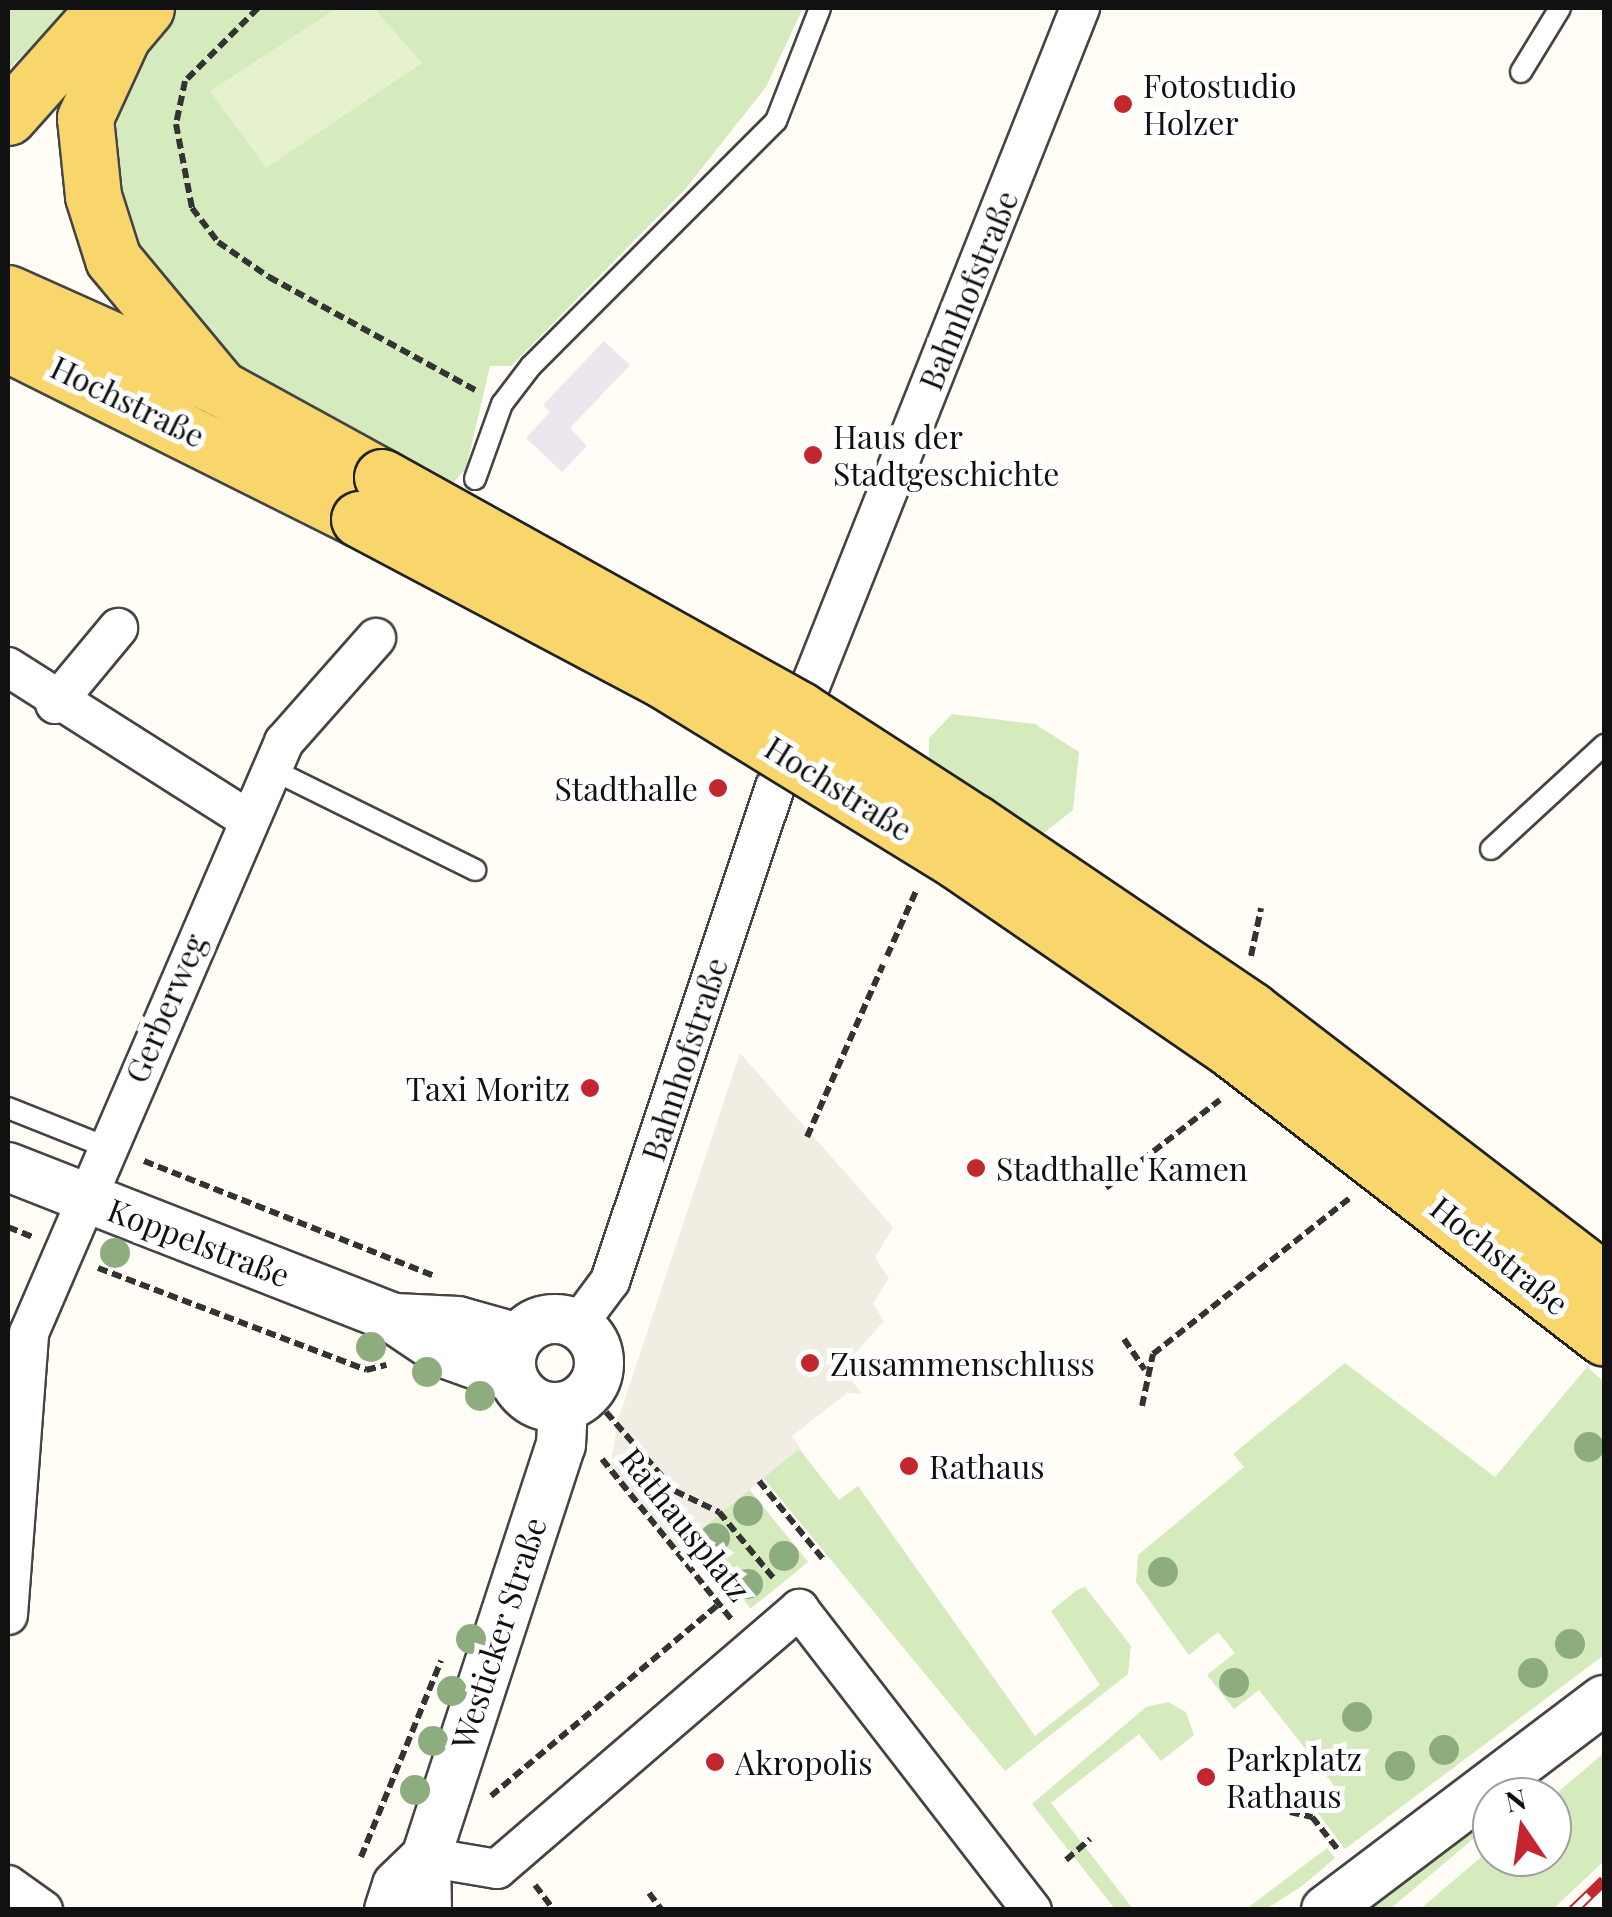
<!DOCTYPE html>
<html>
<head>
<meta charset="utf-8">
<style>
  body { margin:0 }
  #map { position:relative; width:1612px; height:1917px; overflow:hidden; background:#fffdf5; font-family:"Playfair Display",serif }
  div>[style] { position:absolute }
  .industrial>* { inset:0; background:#eee6ef }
  .green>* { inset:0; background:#d5ebbd; transform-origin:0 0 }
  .pitch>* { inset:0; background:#e6f2cf }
  .plaza>* { inset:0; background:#f1ede2 }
  .path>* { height:6px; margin-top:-3px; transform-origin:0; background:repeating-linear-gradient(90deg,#333 0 10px,transparent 0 15px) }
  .roads { filter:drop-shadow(2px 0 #444) drop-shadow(-2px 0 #444) drop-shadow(0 2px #444) drop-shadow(0 -2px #444) }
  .service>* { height:20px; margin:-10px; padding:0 10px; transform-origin:10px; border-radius:10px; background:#fff }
  .minor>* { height:38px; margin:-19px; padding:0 19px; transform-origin:19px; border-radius:19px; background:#fff }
  .tertiary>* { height:48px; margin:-24px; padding:0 24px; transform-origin:24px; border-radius:24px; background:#fff }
  .tertiary>.ring { margin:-24px; padding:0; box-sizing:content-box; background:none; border:48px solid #fff; border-radius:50% }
  .primary>* { height:55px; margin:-27.5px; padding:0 27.5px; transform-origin:27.5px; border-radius:27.5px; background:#f9d66b }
  .rail>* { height:11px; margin-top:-5.5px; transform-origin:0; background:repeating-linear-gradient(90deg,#fff 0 22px,#c4262e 0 44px); box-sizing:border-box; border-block:2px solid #c4262e }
  .bridges { filter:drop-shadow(2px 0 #222) drop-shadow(-2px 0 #222) drop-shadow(0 2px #222) drop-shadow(0 -2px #222) }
  .primary-bridge>* { height:55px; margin:-27.5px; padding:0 27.5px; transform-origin:27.5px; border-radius:27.5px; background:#f9d66b }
  .trees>* { width:30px; height:30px; margin:-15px; border-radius:50%; background:#8dad7f }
  .dots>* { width:28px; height:28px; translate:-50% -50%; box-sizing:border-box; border:5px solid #fff; border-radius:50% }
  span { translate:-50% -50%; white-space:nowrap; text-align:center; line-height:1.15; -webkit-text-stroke:10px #fff; paint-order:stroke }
  .poi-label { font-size:32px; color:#111 }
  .left { translate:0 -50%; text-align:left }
  .right { translate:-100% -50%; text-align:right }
  .street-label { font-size:32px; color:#111 }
  .frame { position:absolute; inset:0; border:10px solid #111; pointer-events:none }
  .north { position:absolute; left:1472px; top:1777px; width:100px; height:100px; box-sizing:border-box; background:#fff; border:2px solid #a0a0a0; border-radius:50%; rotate:347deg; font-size:28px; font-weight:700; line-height:40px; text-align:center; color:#111 }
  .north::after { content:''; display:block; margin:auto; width:35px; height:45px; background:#c4262e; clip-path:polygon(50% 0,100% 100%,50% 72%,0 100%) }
</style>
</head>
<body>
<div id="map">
  <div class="industrial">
    <div style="clip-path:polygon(604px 341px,630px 365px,570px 428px,587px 446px,562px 472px,526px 438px,550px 412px,543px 405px)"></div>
  </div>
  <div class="green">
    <div style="clip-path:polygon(8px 8px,69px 8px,8px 70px)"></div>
    <div style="clip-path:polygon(146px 8px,803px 8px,766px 87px,687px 187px,511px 366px,490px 366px,466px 469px,434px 503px,220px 388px,93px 196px,122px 37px)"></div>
    <div style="clip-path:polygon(952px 714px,1035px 724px,1079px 752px,1073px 810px,1044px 833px,1008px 831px,929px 772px,929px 738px)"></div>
    <div style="clip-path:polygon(1345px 1363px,1495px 1477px,1587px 1367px,1604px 1382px,1604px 1655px,1345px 1849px,1317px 1812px,1340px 1793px,1259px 1690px,1234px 1709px,1207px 1675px,1235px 1653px,1218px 1632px,1189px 1655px,1136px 1582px,1138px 1555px,1244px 1467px,1233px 1454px)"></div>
    <div style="clip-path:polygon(779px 1423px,839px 1500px,858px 1486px,1035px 1736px,1100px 1685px,1051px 1611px,1077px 1590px,1085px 1587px,1131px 1646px,1128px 1674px,1005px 1771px,756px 1469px)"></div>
    <div style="left:749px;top:1489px;width:94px;height:74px;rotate:51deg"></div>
    <div style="clip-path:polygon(1168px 1702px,1186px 1712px,1194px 1735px,1161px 1761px,1139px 1734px,1051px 1803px,1133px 1909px,1115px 1909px,1032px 1804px,1146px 1707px)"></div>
    <div style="clip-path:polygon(1604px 1753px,1604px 1861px,1553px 1909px,1420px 1909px,1492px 1848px,1492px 1857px,1552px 1857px,1552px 1797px)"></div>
    <div style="clip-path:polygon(1492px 1801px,1492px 1823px,1390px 1909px,1358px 1910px)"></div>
    <div style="clip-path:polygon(1327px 1848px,1335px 1858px,1302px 1886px,1266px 1909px,1246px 1909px)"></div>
  </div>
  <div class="pitch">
    <div style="clip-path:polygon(337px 8px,374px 8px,422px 63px,266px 168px,210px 91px)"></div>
  </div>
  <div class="plaza">
    <div style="clip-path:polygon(740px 1053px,893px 1227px,875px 1258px,889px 1278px,873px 1304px,884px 1321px,842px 1368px,862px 1394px,847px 1393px,792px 1436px,800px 1448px,675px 1551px,610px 1468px,618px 1420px)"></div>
  </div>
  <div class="path">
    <div style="left:258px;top:8px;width:103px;rotate:135deg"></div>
    <div style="left:185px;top:81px;width:44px;rotate:101.8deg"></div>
    <div style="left:176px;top:124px;width:86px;rotate:79.2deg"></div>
    <div style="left:192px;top:208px;width:43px;rotate:52.6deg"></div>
    <div style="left:218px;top:242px;width:62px;rotate:34.5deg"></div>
    <div style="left:269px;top:277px;width:239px;rotate:28.7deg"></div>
    <div style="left:887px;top:956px;width:73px;rotate:-65.9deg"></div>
    <div style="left:1251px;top:956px;width:49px;rotate:-78.2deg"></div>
    <div style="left:807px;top:1137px;width:188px;rotate:-66.2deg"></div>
    <div style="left:144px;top:1161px;width:312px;rotate:21.6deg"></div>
    <div style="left:1106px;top:1188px;width:144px;rotate:-37.7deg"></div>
    <div style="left:8px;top:1227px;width:27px;rotate:22deg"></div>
    <div style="left:98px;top:1268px;width:287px;rotate:20.8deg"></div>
    <div style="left:366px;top:1370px;width:21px;rotate:-14deg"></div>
    <div style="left:1124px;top:1339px;width:37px;rotate:56deg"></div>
    <div style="left:1142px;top:1406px;width:53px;rotate:-78.1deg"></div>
    <div style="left:1153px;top:1354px;width:254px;rotate:-38.4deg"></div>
    <div style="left:606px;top:1412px;width:105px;rotate:48.9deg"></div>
    <div style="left:675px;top:1491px;width:49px;rotate:25.5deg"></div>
    <div style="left:719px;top:1512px;width:88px;rotate:50.5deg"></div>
    <div style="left:602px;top:1459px;width:207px;rotate:51.1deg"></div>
    <div style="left:759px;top:1481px;width:101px;rotate:50.6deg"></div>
    <div style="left:491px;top:1796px;width:298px;rotate:-40.1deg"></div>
    <div style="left:1290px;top:1812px;width:23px;rotate:13deg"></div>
    <div style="left:1312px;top:1817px;width:43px;rotate:51.5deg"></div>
    <div style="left:361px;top:1857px;width:212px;rotate:-67.8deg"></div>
    <div style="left:1066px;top:1860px;width:32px;rotate:-41deg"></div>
    <div style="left:535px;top:1885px;width:31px;rotate:53deg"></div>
    <div style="left:649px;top:1893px;width:21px;rotate:53deg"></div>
  </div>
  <div class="roads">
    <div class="service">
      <div style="left:1521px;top:72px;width:75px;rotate:-58.6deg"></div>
      <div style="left:475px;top:479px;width:80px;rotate:-70.2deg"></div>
      <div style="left:502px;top:404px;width:48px;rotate:-52.7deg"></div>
      <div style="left:531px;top:366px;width:346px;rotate:-45deg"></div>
      <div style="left:776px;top:121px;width:121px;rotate:-68.7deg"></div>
      <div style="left:271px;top:769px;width:228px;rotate:26.3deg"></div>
      <div style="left:1491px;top:849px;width:154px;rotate:-42.6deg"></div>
      <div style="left:8px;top:1108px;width:105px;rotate:21.7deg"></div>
    </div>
    <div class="minor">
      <div style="left:8px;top:667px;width:282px;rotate:32.4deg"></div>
      <div style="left:811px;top:684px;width:728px;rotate:-68.3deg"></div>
      <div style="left:55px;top:704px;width:99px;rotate:-50.3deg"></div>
      <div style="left:578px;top:1324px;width:54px;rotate:-53.3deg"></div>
      <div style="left:610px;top:1281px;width:521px;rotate:-71.53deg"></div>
      <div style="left:8px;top:1615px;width:283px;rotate:-85.7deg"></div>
      <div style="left:29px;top:1333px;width:644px;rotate:-66.66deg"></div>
      <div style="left:284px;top:742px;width:139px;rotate:-48.5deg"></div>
      <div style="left:426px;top:1857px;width:72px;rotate:9.6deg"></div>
      <div style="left:497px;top:1869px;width:399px;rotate:-40.7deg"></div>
      <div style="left:799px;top:1609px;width:381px;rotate:52.3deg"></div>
      <div style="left:8px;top:1885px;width:43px;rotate:35.5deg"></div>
    </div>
    <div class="tertiary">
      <div style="left:8px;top:1167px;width:411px;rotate:21.4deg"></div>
      <div style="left:391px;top:1317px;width:66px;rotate:33.9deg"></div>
      <div style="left:446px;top:1354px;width:71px;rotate:19.7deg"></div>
      <div style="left:395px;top:1318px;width:63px;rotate:2.7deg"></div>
      <div style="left:458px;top:1321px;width:62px;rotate:15.8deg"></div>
      <div class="ring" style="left:511px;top:1319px;width:40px;height:40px"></div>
      <div style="left:389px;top:1910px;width:26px;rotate:-72deg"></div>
      <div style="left:397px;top:1885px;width:40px;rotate:-44deg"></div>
      <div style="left:427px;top:1910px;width:53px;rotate:-91.1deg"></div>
      <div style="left:426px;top:1857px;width:434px;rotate:-71.9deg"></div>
      <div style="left:561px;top:1445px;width:38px;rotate:-87deg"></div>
      <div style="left:1326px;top:1910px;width:348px;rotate:-37.1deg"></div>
    </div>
    <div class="primary">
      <div style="left:146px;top:8px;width:38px;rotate:130deg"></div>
      <div style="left:122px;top:37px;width:89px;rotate:114.6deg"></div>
      <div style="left:85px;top:118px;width:78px;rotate:84.1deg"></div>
      <div style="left:93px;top:196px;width:66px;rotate:72.4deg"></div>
      <div style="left:113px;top:259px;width:168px;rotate:50.3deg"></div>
      <div style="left:8px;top:117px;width:146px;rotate:-48.3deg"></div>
      <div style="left:8px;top:293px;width:232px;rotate:24.1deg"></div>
      <div style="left:220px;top:388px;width:185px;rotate:28.8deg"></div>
      <div style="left:8px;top:344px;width:392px;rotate:26.5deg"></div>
    </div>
  </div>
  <div class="rail">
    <div style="left:1573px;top:1910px;width:43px;rotate:-44.1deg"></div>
  </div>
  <div class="bridges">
    <div class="primary-bridge">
      <div style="left:382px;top:477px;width:479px;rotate:29.1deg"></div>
      <div style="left:800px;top:710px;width:208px;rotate:32.9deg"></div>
      <div style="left:975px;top:823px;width:333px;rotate:34.1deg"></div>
      <div style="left:1251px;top:1010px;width:445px;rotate:37.5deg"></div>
      <div style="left:359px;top:519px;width:344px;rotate:27.9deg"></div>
      <div style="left:663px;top:680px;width:345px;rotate:31.6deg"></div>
      <div style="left:957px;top:861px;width:329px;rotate:34.5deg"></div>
      <div style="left:1228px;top:1047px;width:475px;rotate:37.7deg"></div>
    </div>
  </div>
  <div class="trees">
    <div style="left:115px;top:1253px"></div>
    <div style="left:371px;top:1347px"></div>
    <div style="left:427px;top:1372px"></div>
    <div style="left:480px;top:1396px"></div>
    <div style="left:1589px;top:1447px"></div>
    <div style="left:748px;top:1511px"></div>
    <div style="left:715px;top:1538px"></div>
    <div style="left:784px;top:1556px"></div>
    <div style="left:1163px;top:1572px"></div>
    <div style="left:748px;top:1584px"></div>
    <div style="left:471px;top:1639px"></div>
    <div style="left:1570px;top:1644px"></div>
    <div style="left:1533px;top:1673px"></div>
    <div style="left:1234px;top:1683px"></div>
    <div style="left:452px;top:1691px"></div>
    <div style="left:1357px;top:1717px"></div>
    <div style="left:433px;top:1741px"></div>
    <div style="left:1444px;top:1750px"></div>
    <div style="left:1400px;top:1766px"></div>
    <div style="left:415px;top:1790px"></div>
  </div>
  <div class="dots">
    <div style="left:1123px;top:104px;background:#c4262e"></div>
    <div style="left:813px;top:455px;background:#c4262e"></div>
    <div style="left:718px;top:788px;background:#c4262e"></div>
    <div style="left:590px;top:1088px;background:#c4262e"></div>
    <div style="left:976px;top:1168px;background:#c4262e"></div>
    <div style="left:810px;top:1363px;background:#c4262e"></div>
    <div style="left:909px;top:1466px;background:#c4262e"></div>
    <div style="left:715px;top:1762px;background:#c4262e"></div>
    <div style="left:1206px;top:1777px;background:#c4262e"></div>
  </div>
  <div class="poi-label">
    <span class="left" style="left:1143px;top:104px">Fotostudio<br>Holzer</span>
    <span class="left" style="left:833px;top:455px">Haus der<br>Stadtgeschichte</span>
    <span class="right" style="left:698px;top:788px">Stadthalle</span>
    <span class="right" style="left:570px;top:1088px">Taxi Moritz</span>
    <span class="left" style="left:996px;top:1168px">Stadthalle Kamen</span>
    <span class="left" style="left:830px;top:1363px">Zusammenschluss</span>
    <span class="left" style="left:929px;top:1466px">Rathaus</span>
    <span class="left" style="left:1226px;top:1777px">Parkplatz<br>Rathaus</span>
    <span class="left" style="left:735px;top:1762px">Akropolis</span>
  </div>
  <div class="street-label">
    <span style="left:968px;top:290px;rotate:-68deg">Bahnhofstraße</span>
    <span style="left:128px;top:401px;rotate:26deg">Hochstraße</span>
    <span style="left:839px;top:788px;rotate:32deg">Hochstraße</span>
    <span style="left:165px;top:1008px;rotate:-67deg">Gerberweg</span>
    <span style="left:684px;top:1059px;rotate:-72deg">Bahnhofstraße</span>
    <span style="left:199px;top:1242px;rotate:21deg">Koppelstraße</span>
    <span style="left:1500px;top:1255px;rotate:39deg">Hochstraße</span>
    <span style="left:686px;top:1524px;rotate:51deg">Rathausplatz</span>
    <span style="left:498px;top:1633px;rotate:-72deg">Westicker Straße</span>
  </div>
  <div class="frame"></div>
  <div class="north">N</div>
</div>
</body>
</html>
